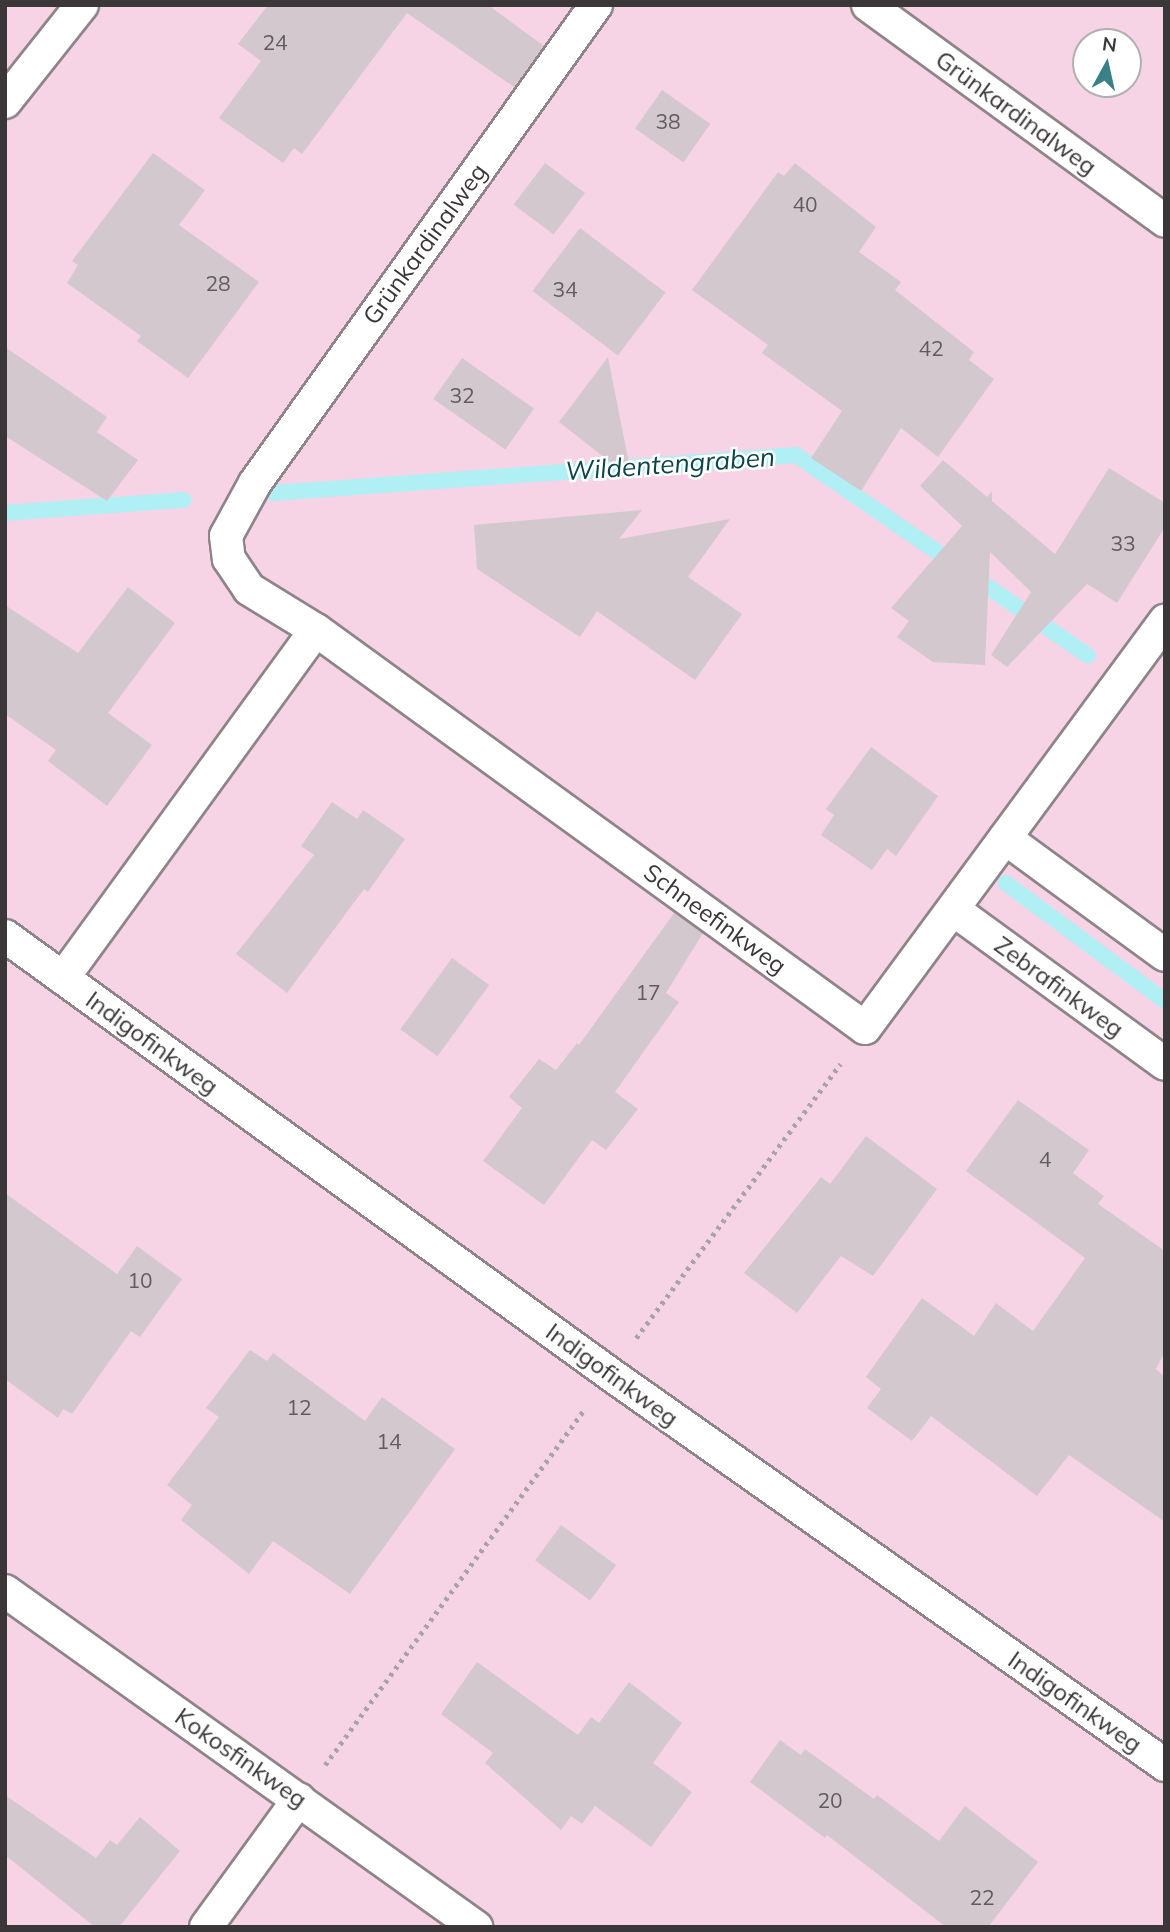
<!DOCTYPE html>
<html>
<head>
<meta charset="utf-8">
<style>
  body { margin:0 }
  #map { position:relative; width:1170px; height:1932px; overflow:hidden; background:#fffafc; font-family:Mulish,sans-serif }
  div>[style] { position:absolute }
  .green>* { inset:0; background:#f6d4e6 }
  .stream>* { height:16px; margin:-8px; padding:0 8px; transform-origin:8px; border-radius:8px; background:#b0eff3 }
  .building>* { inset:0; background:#d3c8ce; transform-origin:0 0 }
  .path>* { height:4.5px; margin-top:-2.25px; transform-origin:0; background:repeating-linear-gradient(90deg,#a8a4a6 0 3.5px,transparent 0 8.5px) }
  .roads { filter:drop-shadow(2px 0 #8e8489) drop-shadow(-2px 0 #8e8489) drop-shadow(0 2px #8e8489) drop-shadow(0 -2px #8e8489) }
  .lane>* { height:32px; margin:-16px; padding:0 16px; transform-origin:16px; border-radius:16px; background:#fff }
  span { translate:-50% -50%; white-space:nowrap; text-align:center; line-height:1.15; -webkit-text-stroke:5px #fff; paint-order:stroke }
  .number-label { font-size:21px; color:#615b5e }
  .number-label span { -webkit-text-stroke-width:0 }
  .street-label { font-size:24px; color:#3b3739 }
  .water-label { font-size:26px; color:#0a4549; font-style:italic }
  .frame { position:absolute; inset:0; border:7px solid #3b3739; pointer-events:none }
  .north { position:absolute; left:1072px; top:28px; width:70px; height:70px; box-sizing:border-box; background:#fff; border:2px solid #b1afb0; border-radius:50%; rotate:8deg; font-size:19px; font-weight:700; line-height:28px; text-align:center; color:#3b3739 }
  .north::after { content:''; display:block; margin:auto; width:24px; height:32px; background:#398186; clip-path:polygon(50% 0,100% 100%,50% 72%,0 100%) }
</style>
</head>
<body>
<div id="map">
  <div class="green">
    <div style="clip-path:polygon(evenodd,5px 5px,1165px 5px,1165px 1927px,5px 1927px,5px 5px,1086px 42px,1128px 42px,1128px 84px,1086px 84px,1086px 42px)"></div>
  </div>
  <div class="stream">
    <div style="left:274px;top:493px;width:523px;rotate:-4.16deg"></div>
    <div style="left:796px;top:455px;width:354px;rotate:34.5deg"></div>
    <div style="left:5px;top:513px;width:179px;rotate:-4.2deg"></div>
    <div style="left:1006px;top:883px;width:198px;rotate:36.6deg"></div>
  </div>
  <div class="building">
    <div style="clip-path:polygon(268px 5px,488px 5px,544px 46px,514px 87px,407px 13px,302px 154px,294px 148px,283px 163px,219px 118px,261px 61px,238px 44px)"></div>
    <div style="left:662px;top:90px;width:59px;height:47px;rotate:35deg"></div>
    <div style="clip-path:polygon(153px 153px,205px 190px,179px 225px,259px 282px,188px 378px,137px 341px,141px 336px,67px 283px,78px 265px,72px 261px)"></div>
    <div style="left:545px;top:163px;width:50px;height:52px;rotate:37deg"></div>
    <div style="clip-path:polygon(795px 163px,876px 227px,859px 252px,901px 282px,895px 290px,974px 352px,969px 360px,994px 379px,938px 457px,901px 428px,861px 491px,811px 458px,842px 411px,762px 353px,768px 345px,692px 290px,778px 172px,784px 176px)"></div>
    <div style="left:580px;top:228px;width:107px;height:79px;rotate:37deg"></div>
    <div style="clip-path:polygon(5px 347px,107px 417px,97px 432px,138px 460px,107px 501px,5px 436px)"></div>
    <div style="clip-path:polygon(608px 357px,632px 479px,559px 422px)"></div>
    <div style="left:462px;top:358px;width:88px;height:50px;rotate:35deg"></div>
    <div style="clip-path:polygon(943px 460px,987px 497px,992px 491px,992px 501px,1055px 554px,1109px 468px,1165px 503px,1165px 527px,1117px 603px,1087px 584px,1007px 667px,991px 655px,1031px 592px,990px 552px,985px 665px,933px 662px,897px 637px,909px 621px,891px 608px,962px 526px,920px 486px)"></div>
    <div style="clip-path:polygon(642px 510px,619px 539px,730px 519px,688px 577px,742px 614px,695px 680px,597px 611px,580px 637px,477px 569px,474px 525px)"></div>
    <div style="clip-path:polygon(128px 587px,175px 623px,108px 713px,152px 745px,107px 806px,48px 761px,56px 750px,5px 714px,5px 605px,78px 653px)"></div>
    <div style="clip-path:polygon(871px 747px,938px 796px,896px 856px,887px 849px,872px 870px,821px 835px,834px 815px,826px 809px)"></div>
    <div style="clip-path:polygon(332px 802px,357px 819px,363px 810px,405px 839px,368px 892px,364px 889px,287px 993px,236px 954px,314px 855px,301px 846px)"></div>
    <div style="clip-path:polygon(674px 913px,703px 933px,666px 993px,679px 1002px,615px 1092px,638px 1109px,606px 1150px,592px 1140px,544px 1205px,483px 1161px,522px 1108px,509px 1097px,539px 1059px,556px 1070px,577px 1043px,579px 1045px)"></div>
    <div style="left:452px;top:958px;width:46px;height:88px;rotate:36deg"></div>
    <div style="clip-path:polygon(1018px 1100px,1089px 1150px,1073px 1173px,1104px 1196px,1098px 1204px,1165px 1251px,1165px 1351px,1156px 1369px,1165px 1377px,1165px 1522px,1069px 1455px,1037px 1496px,931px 1416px,912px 1441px,867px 1408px,881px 1389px,866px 1377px,922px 1298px,974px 1336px,996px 1303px,1033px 1331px,1085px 1258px,966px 1171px)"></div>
    <div style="clip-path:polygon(866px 1136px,937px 1189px,873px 1276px,841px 1256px,797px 1313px,744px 1273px,821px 1177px,830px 1184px)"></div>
    <div style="clip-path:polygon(5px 1193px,117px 1274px,137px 1246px,182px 1279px,140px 1337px,131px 1331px,72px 1414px,63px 1409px,58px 1418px,5px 1379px)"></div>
    <div style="clip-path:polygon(250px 1350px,267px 1361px,273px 1353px,365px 1421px,382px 1397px,455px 1449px,350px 1594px,273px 1541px,249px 1574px,181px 1520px,192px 1505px,167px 1485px,219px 1417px,206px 1408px)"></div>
    <div style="left:561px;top:1525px;width:68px;height:44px;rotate:36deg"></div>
    <div style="clip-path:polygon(477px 1662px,578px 1735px,591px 1717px,599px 1723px,629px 1682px,682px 1723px,653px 1763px,692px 1792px,651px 1847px,595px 1806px,582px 1824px,571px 1816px,561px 1830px,485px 1763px,493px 1753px,441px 1714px)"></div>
    <div style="clip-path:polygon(780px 1740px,801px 1755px,805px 1749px,874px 1799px,877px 1795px,939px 1841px,965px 1806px,1038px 1862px,988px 1927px,946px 1927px,827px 1835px,825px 1838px,750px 1782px)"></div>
    <div style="clip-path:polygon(5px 1795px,96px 1858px,110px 1840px,117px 1845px,140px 1817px,180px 1851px,119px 1927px,95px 1927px,5px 1855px)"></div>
  </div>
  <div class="path">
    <div style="left:636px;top:1338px;width:342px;rotate:-53.3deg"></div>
    <div style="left:325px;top:1765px;width:439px;rotate:-53.9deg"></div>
  </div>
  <div class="roads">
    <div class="lane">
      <div style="left:596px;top:5px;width:587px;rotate:125.5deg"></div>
      <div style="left:255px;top:483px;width:60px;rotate:118.7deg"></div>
      <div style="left:226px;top:536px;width:23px;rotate:83deg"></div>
      <div style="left:229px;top:559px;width:36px;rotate:56deg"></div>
      <div style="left:249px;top:589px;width:79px;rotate:31.5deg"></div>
      <div style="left:316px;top:630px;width:678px;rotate:35.94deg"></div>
      <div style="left:865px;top:1028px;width:506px;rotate:-53.61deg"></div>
      <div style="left:868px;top:5px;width:367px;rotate:36deg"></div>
      <div style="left:5px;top:102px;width:124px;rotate:-51.6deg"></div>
      <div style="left:1005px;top:838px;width:198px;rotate:36.2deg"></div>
      <div style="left:954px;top:910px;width:261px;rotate:36.1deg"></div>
      <div style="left:5px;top:936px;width:747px;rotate:35.9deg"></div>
      <div style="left:610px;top:1374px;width:679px;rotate:35.16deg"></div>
      <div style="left:63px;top:978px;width:430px;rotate:-54deg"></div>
      <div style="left:5px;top:1591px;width:579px;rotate:35.5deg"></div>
      <div style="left:206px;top:1927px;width:158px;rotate:-54deg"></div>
    </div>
  </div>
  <div class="number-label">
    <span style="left:275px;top:42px">24</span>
    <span style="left:668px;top:121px">38</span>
    <span style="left:805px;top:204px">40</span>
    <span style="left:218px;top:283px">28</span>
    <span style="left:565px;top:289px">34</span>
    <span style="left:931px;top:348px">42</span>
    <span style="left:462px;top:395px">32</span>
    <span style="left:1123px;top:543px">33</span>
    <span style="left:648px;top:992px">17</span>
    <span style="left:1045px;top:1159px">4</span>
    <span style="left:140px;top:1280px">10</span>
    <span style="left:299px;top:1407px">12</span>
    <span style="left:389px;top:1441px">14</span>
    <span style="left:830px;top:1800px">20</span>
    <span style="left:982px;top:1897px">22</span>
  </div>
  <div class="street-label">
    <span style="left:1016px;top:113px;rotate:36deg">Grünkardinalweg</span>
    <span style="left:425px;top:244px;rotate:-54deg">Grünkardinalweg</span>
    <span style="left:715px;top:919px;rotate:36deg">Schneefinkweg</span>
    <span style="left:1059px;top:987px;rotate:36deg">Zebrafinkweg</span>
    <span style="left:152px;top:1043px;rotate:36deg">Indigofinkweg</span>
    <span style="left:612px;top:1375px;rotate:36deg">Indigofinkweg</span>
    <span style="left:1075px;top:1702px;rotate:35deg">Indigofinkweg</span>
    <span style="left:241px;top:1758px;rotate:35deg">Kokosfinkweg</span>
  </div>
  <div class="water-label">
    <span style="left:670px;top:464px;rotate:-4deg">Wildentengraben</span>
  </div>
  <div class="frame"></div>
  <div class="north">N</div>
</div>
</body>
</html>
